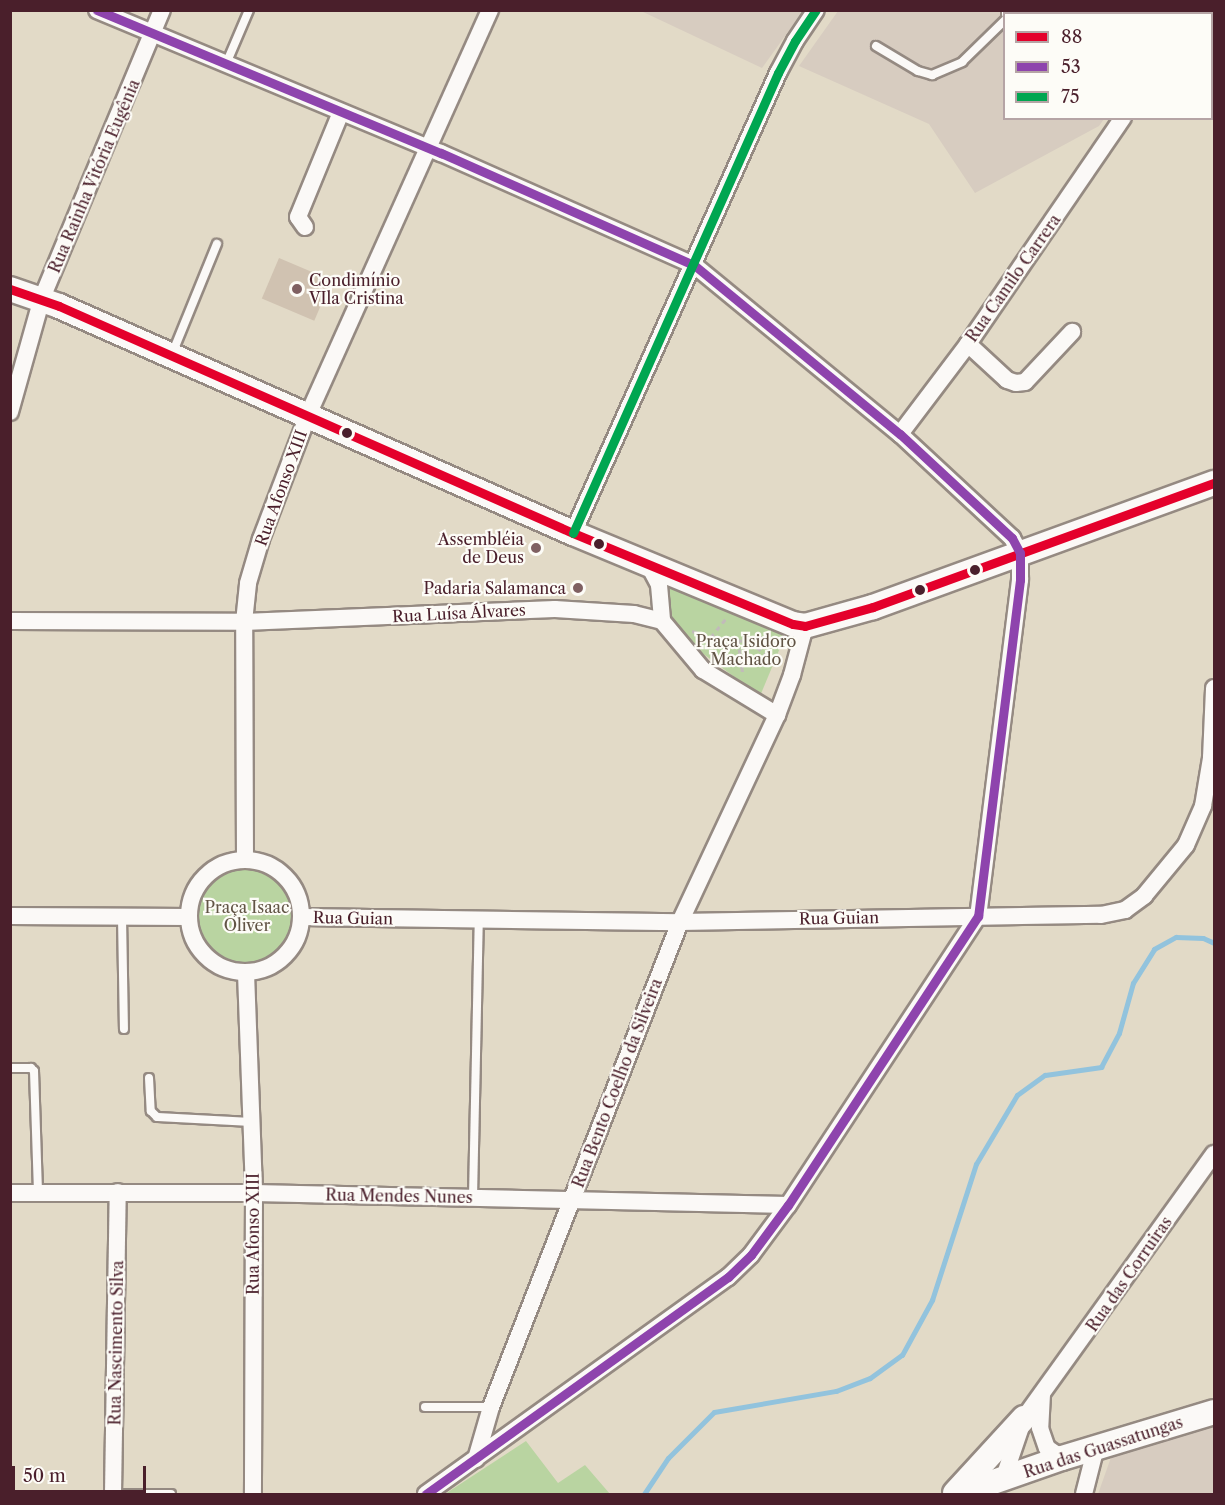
<!DOCTYPE html>
<html>
<head>
<meta charset="utf-8">
<style>
  body { margin:0 }
  #map { position:relative; width:1225px; height:1505px; overflow:hidden; background:#e2dac7; font-family:"Libre Caslon Text",serif }
  div>[style] { position:absolute }
  .industrial>* { inset:0; background:#d7ccc0 }
  .green>* { inset:0; background:#b9d4a1 }
  .round { border-radius:50% }
  .stream>* { height:5px; margin:-2.5px; padding:0 2.5px; transform-origin:2.5px; border-radius:2.5px; background:#92c3dd }
  .building>* { inset:0; background:#d0c2b1; transform-origin:0 0 }
  .path>* { height:3px; margin-top:-1.5px; transform-origin:0; background:repeating-linear-gradient(90deg,#c1bbb9 0 4.5px,transparent 0 9px) }
  .roads { filter:drop-shadow(2px 0 #958a82) drop-shadow(-2px 0 #958a82) drop-shadow(0 2px #958a82) drop-shadow(0 -2px #958a82) }
  .lane>* { height:8px; margin:-4px; padding:0 4px; transform-origin:4px; border-radius:4px; background:#fbf9f7 }
  .street>* { height:16px; margin:-8px; padding:0 8px; transform-origin:8px; border-radius:8px; background:#fbf9f7 }
  .street>.ring { margin:-8px; padding:0; box-sizing:content-box; background:none; border:16px solid #fbf9f7; border-radius:50% }
  .secondary>* { height:24px; margin:-12px; padding:0 12px; transform-origin:12px; border-radius:12px; background:#fbf9f7 }
  .bus-1>* { height:9px; margin:-4.5px; padding:0 4.5px; transform-origin:4.5px; border-radius:4.5px; background:#e4002b }
  .bus-2>* { height:9px; margin:-4.5px; padding:0 4.5px; transform-origin:4.5px; border-radius:4.5px; background:#8e44ad }
  .bus-3>* { height:9px; margin:-4.5px; padding:0 4.5px; transform-origin:4.5px; border-radius:4.5px; background:#00a651 }
  .dots>* { width:16px; height:16px; translate:-50% -50%; box-sizing:border-box; border:3px solid #fdfcf7; border-radius:50% }
  span { translate:-50% -50%; white-space:nowrap; text-align:center; line-height:1.15; -webkit-text-stroke:4.5px #fdfcf7; paint-order:stroke }
  .street-label { font-size:16px; color:#4a1f2b }
  .poi-label { font-size:16px; color:#4a1f2b }
  .left { translate:0 -50%; text-align:left }
  .right { translate:-100% -50%; text-align:right }
  .park-label { font-size:16px; color:#615445 }
  .frame { position:absolute; inset:0; border:12px solid #4a1f2b; pointer-events:none }
  .legend { position:absolute; left:1003px; top:12px; width:210px; height:108px; box-sizing:border-box; background:#fdfcf7; border:2px solid #b5a4a5; margin:0; padding:8px 10px; list-style:none; font-size:18px; color:#4a1f2b }
  .legend li { display:flex; align-items:center; gap:12px; height:30px }
  .legend b { width:30px; border:2px solid #b5a4a5 }
  .scale { position:absolute; left:12px; top:1466px; width:134px; height:27px; box-sizing:border-box; border:3px solid #4a1f2b; border-top:0; padding-left:8px; font-size:18px; line-height:21px; white-space:nowrap; color:#4a1f2b; -webkit-text-stroke:4px #fdfcf7; paint-order:stroke }
</style>
</head>
<body>
<div id="map">
  <div class="industrial">
    <div style="clip-path:polygon(641px 11px,803px 11px,762px 68px)"></div>
    <div style="clip-path:polygon(838px 11px,1043px 11px,1045px 13px,1004px 14px,1004px 118px,1104px 119px,1099px 126px,975px 193px,929px 124px,799px 66px)"></div>
    <div style="clip-path:polygon(1214px 1417px,1214px 1494px,1098px 1494px,1114px 1449px)"></div>
  </div>
  <div class="green">
    <div style="clip-path:polygon(671px 588px,785px 636px,760px 696px,694px 647px,665px 608px,666px 590px)"></div>
    <div class="round" style="left:196px;top:865px;width:102px;height:102px"></div>
    <div style="clip-path:polygon(526px 1441px,558px 1483px,585px 1465px,610px 1494px,445px 1494px)"></div>
  </div>
  <div class="stream">
    <div style="left:644px;top:1494px;width:43px;rotate:-56.3deg"></div>
    <div style="left:668px;top:1458px;width:65px;rotate:-45deg"></div>
    <div style="left:714px;top:1412px;width:124px;rotate:-9.8deg"></div>
    <div style="left:836px;top:1391px;width:36px;rotate:-21deg"></div>
    <div style="left:870px;top:1378px;width:39px;rotate:-36deg"></div>
    <div style="left:902px;top:1355px;width:63px;rotate:-61.4deg"></div>
    <div style="left:932px;top:1300px;width:143px;rotate:-72.1deg"></div>
    <div style="left:976px;top:1164px;width:80px;rotate:-59.3deg"></div>
    <div style="left:1017px;top:1095px;width:34px;rotate:-36deg"></div>
    <div style="left:1045px;top:1075px;width:57px;rotate:-8.1deg"></div>
    <div style="left:1101px;top:1067px;width:38px;rotate:-62deg"></div>
    <div style="left:1119px;top:1033px;width:52px;rotate:-74.4deg"></div>
    <div style="left:1133px;top:983px;width:40px;rotate:-58deg"></div>
    <div style="left:1154px;top:949px;width:25px;rotate:-29deg"></div>
    <div style="left:1176px;top:937px;width:27px;rotate:2deg"></div>
    <div style="left:1203px;top:938px;width:12px;rotate:24deg"></div>
  </div>
  <div class="building">
    <div style="left:279px;top:258px;width:57px;height:44px;rotate:23deg"></div>
  </div>
  <div class="path">
    <div style="left:692px;top:631px;width:20px;rotate:18deg"></div>
    <div style="left:711px;top:637px;width:39px;rotate:7deg"></div>
    <div style="left:750px;top:642px;width:18px;rotate:-22deg"></div>
    <div style="left:711px;top:637px;width:26px;rotate:-51deg"></div>
    <div style="left:738px;top:640px;width:34px;rotate:82deg"></div>
    <div style="left:750px;top:642px;width:37px;rotate:38deg"></div>
  </div>
  <div class="roads">
    <div class="lane">
      <div style="left:1006px;top:14px;width:4px;rotate:-90deg"></div>
      <div style="left:876px;top:46px;width:49px;rotate:30.8deg"></div>
      <div style="left:918px;top:71px;width:15px;rotate:16deg"></div>
      <div style="left:932px;top:75px;width:33px;rotate:-23deg"></div>
      <div style="left:962px;top:62px;width:59px;rotate:-44.3deg"></div>
      <div style="left:226px;top:64px;width:59px;rotate:-66.9deg"></div>
      <div style="left:172px;top:354px;width:119px;rotate:-67.8deg"></div>
      <div style="left:122px;top:917px;width:112px;rotate:89deg"></div>
      <div style="left:10px;top:1068px;width:21px"></div>
      <div style="left:31px;top:1068px;width:4px;rotate:45deg"></div>
      <div style="left:34px;top:1071px;width:121px;rotate:88.1deg"></div>
      <div style="left:149px;top:1078px;width:33px;rotate:87deg"></div>
      <div style="left:151px;top:1111px;width:8px;rotate:45deg"></div>
      <div style="left:157px;top:1117px;width:95px;rotate:3deg"></div>
      <div style="left:473px;top:1197px;width:276px;rotate:-88.8deg"></div>
      <div style="left:425px;top:1407px;width:66px"></div>
      <div style="left:114px;top:1494px;width:57px"></div>
    </div>
    <div class="street">
      <div style="left:97px;top:10px;width:373px;rotate:22.6deg"></div>
      <div style="left:441px;top:153px;width:277px;rotate:23.9deg"></div>
      <div style="left:694px;top:265px;width:266px;rotate:39.4deg"></div>
      <div style="left:900px;top:434px;width:153px;rotate:42.9deg"></div>
      <div style="left:1012px;top:538px;width:17px;rotate:62deg"></div>
      <div style="left:1020px;top:553px;width:27px;rotate:90deg"></div>
      <div style="left:1020px;top:580px;width:339px;rotate:97.1deg"></div>
      <div style="left:978px;top:916px;width:346px;rotate:123.3deg"></div>
      <div style="left:788px;top:1205px;width:62px;rotate:126.5deg"></div>
      <div style="left:751px;top:1255px;width:32px;rotate:136deg"></div>
      <div style="left:728px;top:1277px;width:372px;rotate:144.3deg"></div>
      <div style="left:1193px;top:14px;width:4px;rotate:-63deg"></div>
      <div style="left:305px;top:227px;width:12px;rotate:-125deg"></div>
      <div style="left:298px;top:217px;width:113px;rotate:-67.7deg"></div>
      <div style="left:968px;top:344px;width:53px;rotate:42.7deg"></div>
      <div style="left:1007px;top:380px;width:9px;rotate:18deg"></div>
      <div style="left:1016px;top:383px;width:9px;rotate:-6deg"></div>
      <div style="left:1025px;top:382px;width:69px;rotate:-46.8deg"></div>
      <div style="left:10px;top:412px;width:118px;rotate:-74.3deg"></div>
      <div style="left:42px;top:298px;width:312px;rotate:-67.4deg"></div>
      <div style="left:900px;top:434px;width:113px;rotate:-52.9deg"></div>
      <div style="left:968px;top:344px;width:274px;rotate:-55.6deg"></div>
      <div style="left:573px;top:533px;width:504px;rotate:-65.98deg"></div>
      <div style="left:778px;top:73px;width:36px;rotate:-62deg"></div>
      <div style="left:795px;top:41px;width:37px;rotate:-56deg"></div>
      <div style="left:647px;top:562px;width:26px;rotate:62deg"></div>
      <div style="left:659px;top:585px;width:36px;rotate:85deg"></div>
      <div style="left:10px;top:621px;width:234px;rotate:0.2deg"></div>
      <div style="left:244px;top:622px;width:311px;rotate:-2.4deg"></div>
      <div style="left:555px;top:609px;width:79px;rotate:3.6deg"></div>
      <div style="left:634px;top:614px;width:29px;rotate:14deg"></div>
      <div style="left:662px;top:621px;width:64px;rotate:50.1deg"></div>
      <div style="left:703px;top:670px;width:87px;rotate:31.3deg"></div>
      <div style="left:245px;top:859px;width:237px;rotate:-90.2deg"></div>
      <div style="left:244px;top:622px;width:39px;rotate:-84deg"></div>
      <div style="left:248px;top:583px;width:46px;rotate:-73.5deg"></div>
      <div style="left:261px;top:539px;width:133px;rotate:-69.2deg"></div>
      <div style="left:308px;top:415px;width:444px;rotate:-65.8deg"></div>
      <div class="ring" style="left:189px;top:860px;width:96px;height:96px"></div>
      <div style="left:10px;top:916px;width:179px;rotate:0.3deg"></div>
      <div style="left:302px;top:917px;width:378px;rotate:0.8deg"></div>
      <div style="left:680px;top:922px;width:421px;rotate:-1deg"></div>
      <div style="left:1101px;top:915px;width:25px;rotate:-12deg"></div>
      <div style="left:1125px;top:910px;width:24px;rotate:-36deg"></div>
      <div style="left:1144px;top:896px;width:66px;rotate:-50.5deg"></div>
      <div style="left:1186px;top:845px;width:43px;rotate:-66.4deg"></div>
      <div style="left:1203px;top:806px;width:49px;rotate:-80.5deg"></div>
      <div style="left:1211px;top:758px;width:70px;rotate:-87.5deg"></div>
      <div style="left:246px;top:973px;width:220px;rotate:87.9deg"></div>
      <div style="left:254px;top:1193px;width:301px;rotate:90.2deg"></div>
      <div style="left:10px;top:1193px;width:244px"></div>
      <div style="left:254px;top:1193px;width:534px;rotate:1.29deg"></div>
      <div style="left:1042px;top:1394px;width:34px;rotate:93deg"></div>
      <div style="left:1040px;top:1428px;width:21px;rotate:71deg"></div>
      <div style="left:1047px;top:1448px;width:18px;rotate:34deg"></div>
      <div style="left:476px;top:1459px;width:54px;rotate:-73.9deg"></div>
      <div style="left:491px;top:1407px;width:521px;rotate:-68.71deg"></div>
      <div style="left:680px;top:922px;width:229px;rotate:-64.9deg"></div>
      <div style="left:777px;top:715px;width:43px;rotate:-69.4deg"></div>
      <div style="left:792px;top:675px;width:51px;rotate:-75.1deg"></div>
      <div style="left:1003px;top:1480px;width:65px;rotate:-71.3deg"></div>
      <div style="left:1024px;top:1418px;width:325px;rotate:-54.3deg"></div>
      <div style="left:113px;top:1494px;width:302px;rotate:-89.1deg"></div>
      <div style="left:1084px;top:1494px;width:49px;rotate:-75.7deg"></div>
    </div>
    <div class="secondary">
      <div style="left:10px;top:289px;width:52px;rotate:19.1deg"></div>
      <div style="left:59px;top:306px;width:562px;rotate:23.83deg"></div>
      <div style="left:573px;top:533px;width:238px;rotate:22.5deg"></div>
      <div style="left:793px;top:624px;width:12px;rotate:9deg"></div>
      <div style="left:805px;top:626px;width:71px;rotate:-15.6deg"></div>
      <div style="left:873px;top:607px;width:363px;rotate:-20deg"></div>
      <div style="left:955px;top:1493px;width:102px;rotate:-47.4deg"></div>
      <div style="left:959px;top:1494px;width:109px;rotate:-19.3deg"></div>
      <div style="left:1062px;top:1458px;width:159px;rotate:-16.8deg"></div>
    </div>
  </div>
  <div class="bus-1">
    <div style="left:10px;top:289px;width:52px;rotate:19.1deg"></div>
    <div style="left:59px;top:306px;width:562px;rotate:23.83deg"></div>
    <div style="left:573px;top:533px;width:238px;rotate:22.5deg"></div>
    <div style="left:793px;top:624px;width:12px;rotate:9deg"></div>
    <div style="left:805px;top:626px;width:71px;rotate:-15.6deg"></div>
    <div style="left:873px;top:607px;width:363px;rotate:-20deg"></div>
  </div>
  <div class="bus-2">
    <div style="left:97px;top:10px;width:373px;rotate:22.6deg"></div>
    <div style="left:441px;top:153px;width:277px;rotate:23.9deg"></div>
    <div style="left:694px;top:265px;width:266px;rotate:39.4deg"></div>
    <div style="left:900px;top:434px;width:153px;rotate:42.9deg"></div>
    <div style="left:1012px;top:538px;width:17px;rotate:62deg"></div>
    <div style="left:1020px;top:553px;width:27px;rotate:90deg"></div>
    <div style="left:1020px;top:580px;width:339px;rotate:97.1deg"></div>
    <div style="left:978px;top:916px;width:346px;rotate:123.3deg"></div>
    <div style="left:788px;top:1205px;width:62px;rotate:126.5deg"></div>
    <div style="left:751px;top:1255px;width:32px;rotate:136deg"></div>
    <div style="left:728px;top:1277px;width:372px;rotate:144.3deg"></div>
  </div>
  <div class="bus-3">
    <div style="left:573px;top:533px;width:504px;rotate:-65.98deg"></div>
    <div style="left:778px;top:73px;width:36px;rotate:-62deg"></div>
    <div style="left:795px;top:41px;width:37px;rotate:-56deg"></div>
  </div>
  <div class="dots">
    <div style="left:297px;top:289px;background:#7f6062"></div>
    <div style="left:347px;top:433px;background:#4a1f2b"></div>
    <div style="left:599px;top:544px;background:#4a1f2b"></div>
    <div style="left:536px;top:548px;background:#7f6062"></div>
    <div style="left:975px;top:570px;background:#4a1f2b"></div>
    <div style="left:578px;top:588px;background:#7f6062"></div>
    <div style="left:920px;top:590px;background:#4a1f2b"></div>
  </div>
  <div class="street-label">
    <span style="left:94px;top:176px;rotate:-67deg">Rua Rainha Vitória Eugênia</span>
    <span style="left:1013px;top:278px;rotate:-55deg">Rua Camilo Carrera</span>
    <span style="left:281px;top:488px;rotate:-70deg">Rua Afonso XIII</span>
    <span style="left:459px;top:613px;rotate:-3deg">Rua Luísa Álvares</span>
    <span style="left:353px;top:918px;rotate:1deg">Rua Guian</span>
    <span style="left:839px;top:918px;rotate:-1deg">Rua Guian</span>
    <span style="left:617px;top:1083px;rotate:-69deg">Rua Bento Coelho da Silveira</span>
    <span style="left:399px;top:1196px;rotate:1deg">Rua Mendes Nunes</span>
    <span style="left:253px;top:1234px;rotate:-90deg">Rua Afonso XIII</span>
    <span style="left:1129px;top:1274px;rotate:-55deg">Rua das Corruiras</span>
    <span style="left:116px;top:1343px;rotate:-89deg">Rua Nascimento Silva</span>
    <span style="left:1103px;top:1447px;rotate:-18deg">Rua das Guassatungas</span>
  </div>
  <div class="poi-label">
    <span class="left" style="left:309px;top:289px">Condimínio<br>VIla Cristina</span>
    <span class="right" style="left:524px;top:548px">Assembléia<br>de Deus</span>
    <span class="right" style="left:566px;top:588px">Padaria Salamanca</span>
  </div>
  <div class="park-label">
    <span style="left:746px;top:650px">Praça Isidoro<br>Machado</span>
    <span style="left:247px;top:916px">Praça Isaac<br>Oliver</span>
  </div>
  <div class="frame"></div>
  <ul class="legend">
  <li><b style="height:8px;background:#e4002b"></b>88</li>
  <li><b style="height:8px;background:#8e44ad"></b>53</li>
  <li><b style="height:8px;background:#00a651"></b>75</li>
  </ul>
  <div class="scale">50 m</div>
</div>
</body>
</html>
